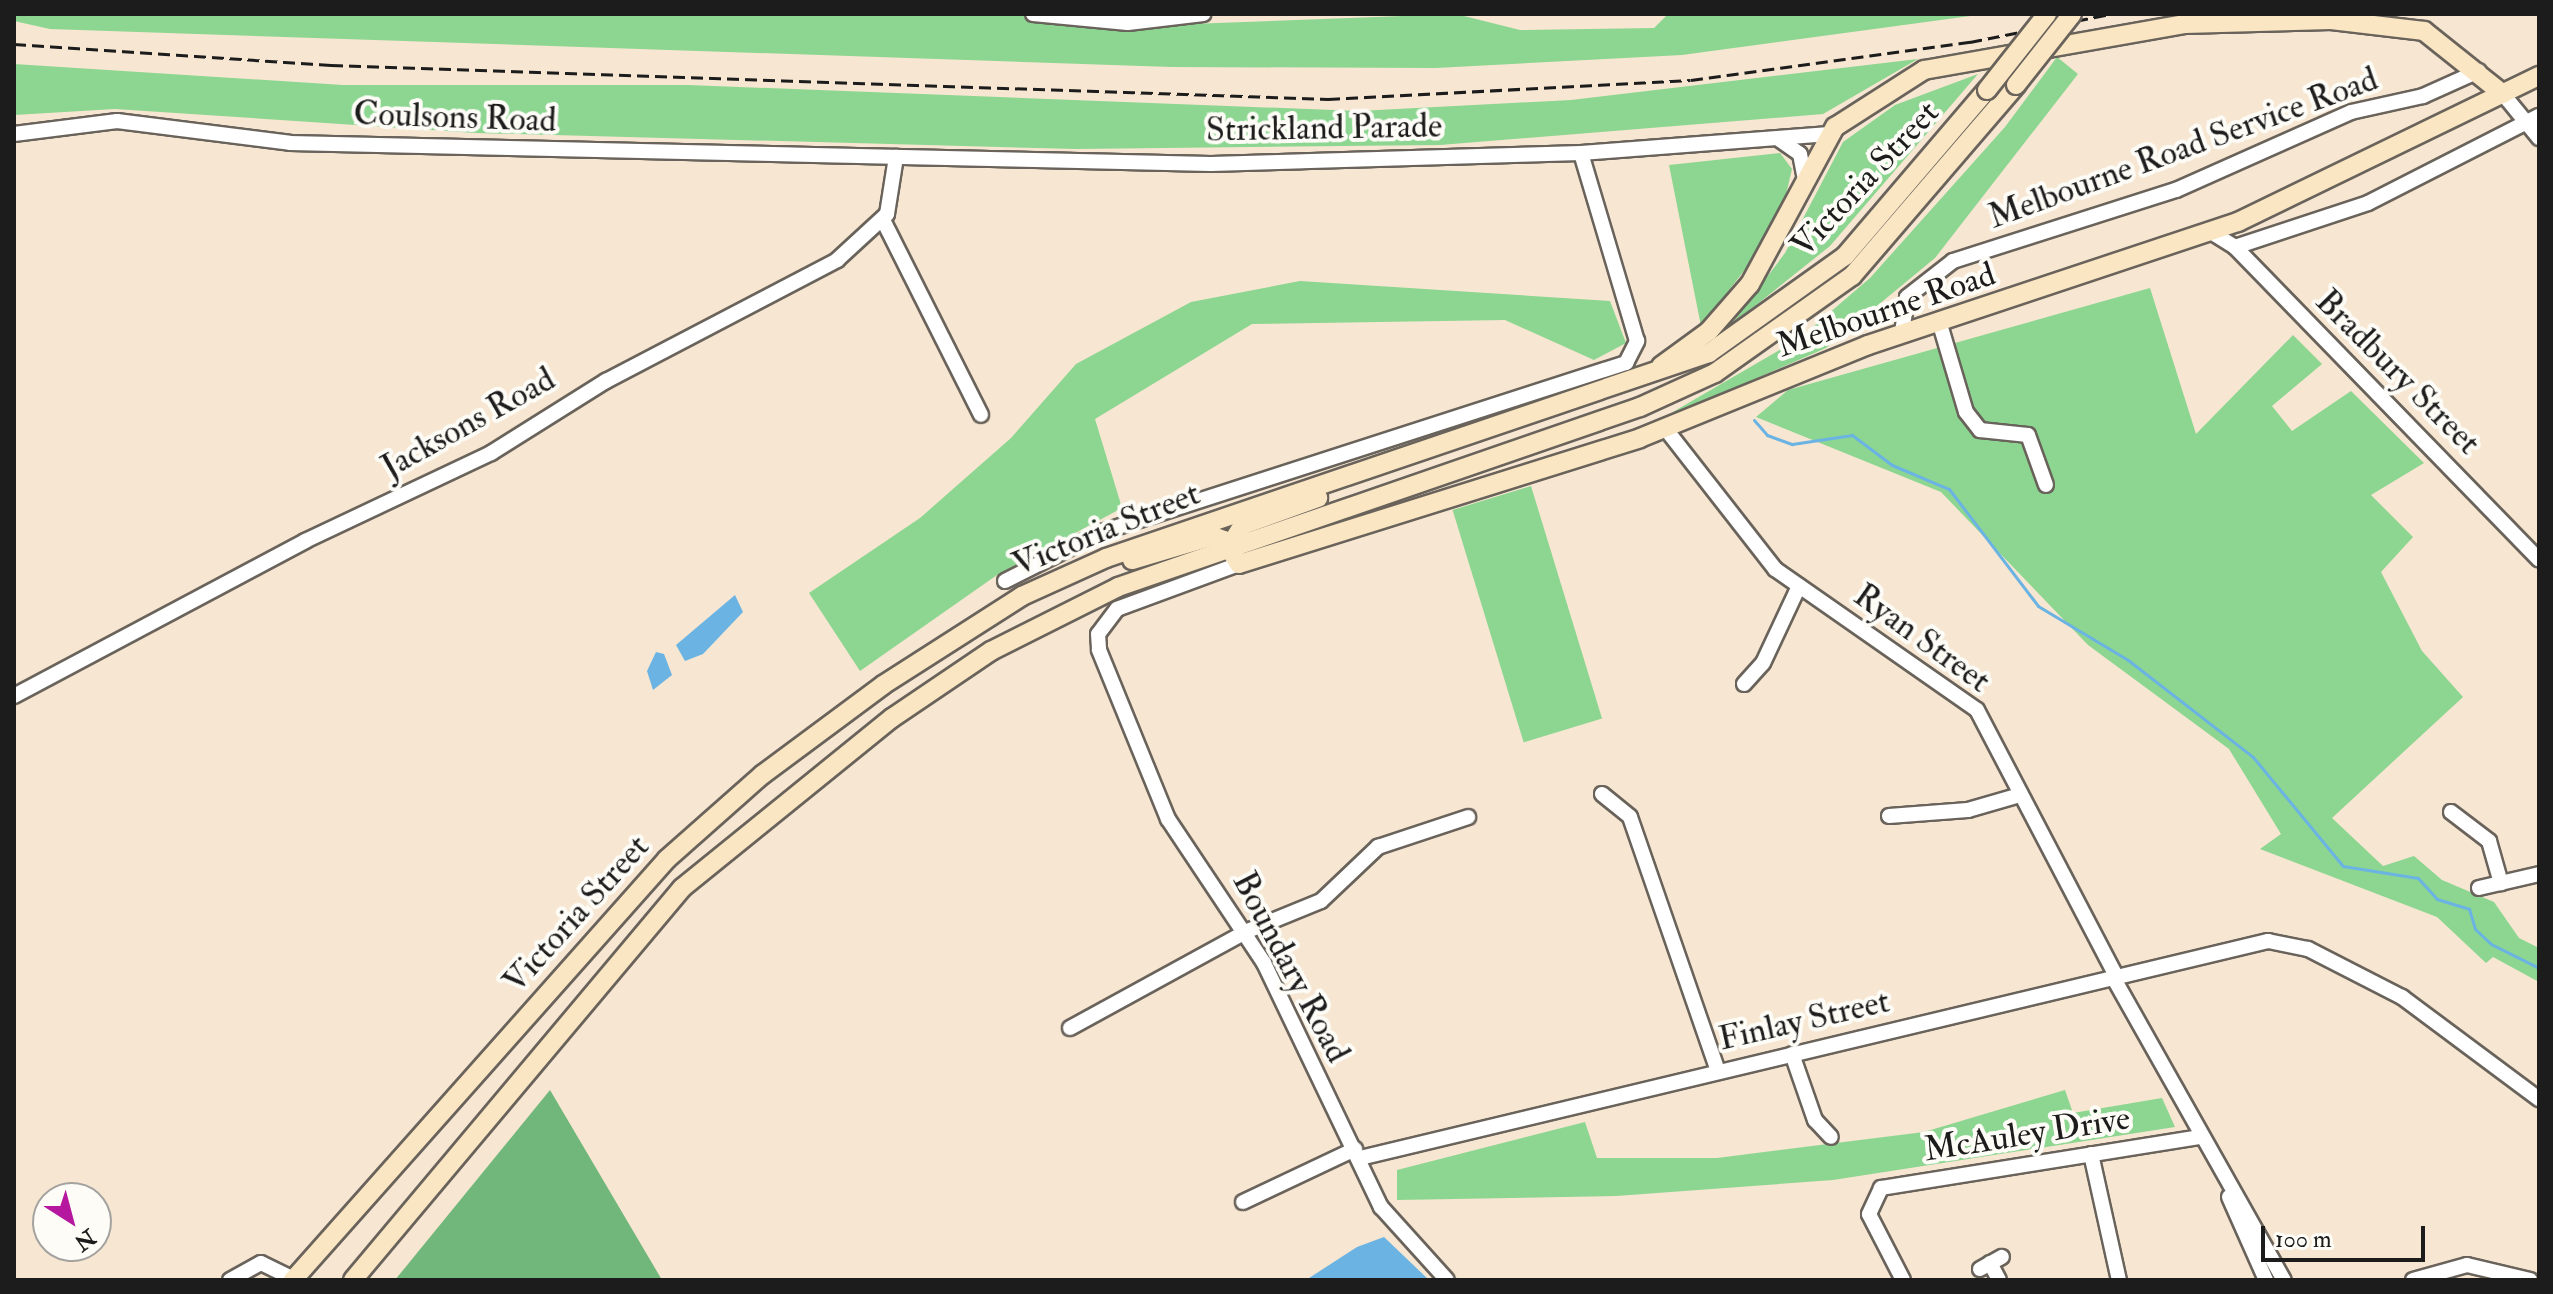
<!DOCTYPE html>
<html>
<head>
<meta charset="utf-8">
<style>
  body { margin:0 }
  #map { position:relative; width:2553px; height:1294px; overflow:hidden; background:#f7e6d1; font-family:"IM FELL Double Pica",serif }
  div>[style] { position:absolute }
  .green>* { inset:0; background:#8cd691; transform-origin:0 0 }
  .forest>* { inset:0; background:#71b77b }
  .water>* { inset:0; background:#6bb3e3 }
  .stream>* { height:3px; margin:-1.5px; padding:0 1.5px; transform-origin:1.5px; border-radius:1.5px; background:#6bb3e3 }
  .roads { filter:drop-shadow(2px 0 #69635b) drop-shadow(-2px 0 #69635b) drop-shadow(0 2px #69635b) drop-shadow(0 -2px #69635b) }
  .street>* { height:14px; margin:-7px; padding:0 7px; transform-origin:7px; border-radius:7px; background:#fff }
  .secondary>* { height:18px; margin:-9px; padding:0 9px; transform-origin:9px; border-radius:9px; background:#fbe6c3 }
  .rail>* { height:3px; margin-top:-1.5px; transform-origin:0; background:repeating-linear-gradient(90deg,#1c1c1c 0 12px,transparent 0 18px) }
  .bridges { filter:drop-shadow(2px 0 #69635b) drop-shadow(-2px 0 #69635b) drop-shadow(0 2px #69635b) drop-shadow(0 -2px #69635b) }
  .secondary-bridge>* { height:18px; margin:-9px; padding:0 9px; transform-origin:9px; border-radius:9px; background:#fbe6c3 }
  span { translate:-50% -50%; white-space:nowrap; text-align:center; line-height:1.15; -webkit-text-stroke:8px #fdfcf7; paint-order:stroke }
  .street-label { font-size:34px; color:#1c1c1c }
  .frame { position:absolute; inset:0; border:16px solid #1c1c1c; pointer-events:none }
  .north { position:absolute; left:32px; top:1182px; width:80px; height:80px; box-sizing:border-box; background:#fdfcf7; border:2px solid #a3a29f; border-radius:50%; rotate:144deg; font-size:22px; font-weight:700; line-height:32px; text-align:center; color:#1c1c1c }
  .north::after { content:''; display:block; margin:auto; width:28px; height:36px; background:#b5179e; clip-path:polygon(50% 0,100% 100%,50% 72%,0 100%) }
  .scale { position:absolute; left:2261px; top:1226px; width:164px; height:36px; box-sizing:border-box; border:4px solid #1c1c1c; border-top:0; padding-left:10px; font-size:24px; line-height:28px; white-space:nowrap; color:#1c1c1c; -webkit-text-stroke:6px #fdfcf7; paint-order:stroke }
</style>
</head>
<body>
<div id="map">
  <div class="green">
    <div style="clip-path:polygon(14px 14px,985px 14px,1191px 24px,1456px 14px,1520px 30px,1654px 28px,1668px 14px,1985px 14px,1682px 55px,1436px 68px,1172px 67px,50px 29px,14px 21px)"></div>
    <div style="clip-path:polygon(2057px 57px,2078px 74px,1935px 258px,1826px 348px,1654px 423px,1800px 338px,1870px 278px,2005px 127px)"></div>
    <div style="clip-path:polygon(1918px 59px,1823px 114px,1440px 145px,1077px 149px,476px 133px,115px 109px,14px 115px,14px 64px,343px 85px,688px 85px,1359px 111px,1571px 100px)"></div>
    <div style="clip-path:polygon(1978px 74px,1830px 246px,1730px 326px,1785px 253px,1843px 142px,1895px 105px)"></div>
    <div style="clip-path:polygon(1780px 153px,1792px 169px,1785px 199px,1747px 267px,1701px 326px,1669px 165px)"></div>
    <div style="clip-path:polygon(1300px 281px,1610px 301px,1626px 343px,1594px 360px,1505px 320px,1252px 324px,1095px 419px,1122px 508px,997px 575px,860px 671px,809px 593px,920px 518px,1011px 438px,1076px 364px,1191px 302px)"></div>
    <div style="clip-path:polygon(2150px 288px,2196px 434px,2293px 335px,2322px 364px,2272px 406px,2292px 431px,2351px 391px,2424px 463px,2371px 495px,2413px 537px,2381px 572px,2422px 651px,2463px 697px,2332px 818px,2383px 866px,2414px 856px,2442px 880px,2494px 902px,2519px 938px,2539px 948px,2539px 982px,2493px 957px,2486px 963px,2437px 917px,2260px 849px,2281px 834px,2229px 749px,2088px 645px,1941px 492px,1756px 417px,1788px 390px)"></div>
    <div style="left:1531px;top:486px;width:243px;height:82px;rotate:73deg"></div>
    <div style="clip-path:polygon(2065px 1090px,2073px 1113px,2162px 1098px,2175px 1127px,1833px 1180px,1616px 1196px,1397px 1200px,1397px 1170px,1585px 1122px,1597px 1158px,1717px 1158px,1924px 1132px)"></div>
  </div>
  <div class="forest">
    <div style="clip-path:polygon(550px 1090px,662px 1280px,395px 1280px)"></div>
  </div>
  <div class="water">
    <div style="clip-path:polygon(735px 595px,743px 612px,703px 654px,685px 661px,676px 645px)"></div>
    <div style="clip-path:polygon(656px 652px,664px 654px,672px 675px,653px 690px,647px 671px)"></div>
    <div style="clip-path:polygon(1384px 1237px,1429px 1280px,1306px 1280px,1357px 1247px)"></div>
  </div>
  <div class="stream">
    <div style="left:1754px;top:420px;width:20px;rotate:49deg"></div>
    <div style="left:1767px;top:435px;width:27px;rotate:20deg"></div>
    <div style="left:1792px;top:444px;width:61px;rotate:-8.5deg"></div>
    <div style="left:1852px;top:435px;width:50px;rotate:36.9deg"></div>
    <div style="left:1892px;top:465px;width:62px;rotate:22.8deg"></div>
    <div style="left:1949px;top:489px;width:147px;rotate:52.7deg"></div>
    <div style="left:2038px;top:606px;width:105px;rotate:31deg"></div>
    <div style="left:2128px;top:660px;width:158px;rotate:37.8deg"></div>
    <div style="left:2253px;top:757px;width:141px;rotate:50.5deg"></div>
    <div style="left:2343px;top:866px;width:76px;rotate:9.1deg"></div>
    <div style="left:2418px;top:878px;width:28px;rotate:48deg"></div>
    <div style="left:2437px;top:899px;width:34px;rotate:17deg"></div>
    <div style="left:2469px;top:909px;width:21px;rotate:73deg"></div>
    <div style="left:2475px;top:929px;width:22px;rotate:43deg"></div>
    <div style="left:2491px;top:944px;width:54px;rotate:26.6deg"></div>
  </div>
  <div class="roads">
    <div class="street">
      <div style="left:1033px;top:14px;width:95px;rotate:5.4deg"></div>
      <div style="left:1128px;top:23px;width:76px;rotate:-6.8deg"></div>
      <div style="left:2503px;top:94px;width:57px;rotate:50.7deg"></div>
      <div style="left:14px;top:134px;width:104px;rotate:-7.2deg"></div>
      <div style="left:117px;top:121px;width:174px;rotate:7.2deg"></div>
      <div style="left:290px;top:143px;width:921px;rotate:1.31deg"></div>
      <div style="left:1211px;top:164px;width:370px;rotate:-1.7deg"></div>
      <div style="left:1581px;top:153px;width:249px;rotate:-4.4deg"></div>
      <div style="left:1780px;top:140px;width:24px;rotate:35deg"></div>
      <div style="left:1800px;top:154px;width:25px;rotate:79deg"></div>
      <div style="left:883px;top:220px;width:218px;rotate:63.3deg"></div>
      <div style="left:2211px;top:232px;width:28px;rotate:32deg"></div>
      <div style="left:2235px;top:247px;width:436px;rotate:45.8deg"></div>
      <div style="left:2235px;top:247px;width:140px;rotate:-18.3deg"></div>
      <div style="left:2368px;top:203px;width:192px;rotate:-27deg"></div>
      <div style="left:1939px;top:321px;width:95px;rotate:73.5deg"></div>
      <div style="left:1966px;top:412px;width:23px;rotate:52deg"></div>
      <div style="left:1980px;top:430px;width:48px;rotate:5.9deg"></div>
      <div style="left:2028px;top:435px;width:53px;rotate:70.2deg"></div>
      <div style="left:1902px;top:333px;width:36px;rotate:-82deg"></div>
      <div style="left:1907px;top:297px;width:58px;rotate:-38deg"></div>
      <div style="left:1953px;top:261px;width:234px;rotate:-17.7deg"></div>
      <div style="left:2176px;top:190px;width:192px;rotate:-24deg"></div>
      <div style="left:2351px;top:112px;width:74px;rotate:-12.5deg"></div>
      <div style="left:2423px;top:96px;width:61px;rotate:-24.1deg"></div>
      <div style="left:1665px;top:428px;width:179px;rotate:52deg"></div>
      <div style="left:1775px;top:569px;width:246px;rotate:34.9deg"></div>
      <div style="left:1977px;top:710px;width:300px;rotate:62.4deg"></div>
      <div style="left:1239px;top:564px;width:130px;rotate:159.8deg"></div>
      <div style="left:1117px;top:609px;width:31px;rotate:127deg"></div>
      <div style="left:1098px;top:634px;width:16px;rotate:86deg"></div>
      <div style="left:1099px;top:650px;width:183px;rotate:67.8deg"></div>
      <div style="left:1168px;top:819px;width:173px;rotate:56.3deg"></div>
      <div style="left:1264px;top:963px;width:271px;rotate:64.4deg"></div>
      <div style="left:1381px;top:1207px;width:98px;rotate:47.9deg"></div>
      <div style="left:1005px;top:581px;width:109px;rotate:-26.8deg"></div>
      <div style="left:1102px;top:532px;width:551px;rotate:-17.88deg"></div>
      <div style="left:1626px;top:363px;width:25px;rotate:-63deg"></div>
      <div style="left:1637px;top:341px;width:196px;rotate:-106.6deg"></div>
      <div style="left:1744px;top:684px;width:28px;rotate:-48deg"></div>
      <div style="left:1763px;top:663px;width:85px;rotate:-64.9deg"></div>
      <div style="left:14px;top:696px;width:330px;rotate:-28deg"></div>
      <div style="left:305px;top:541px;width:206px;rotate:-25.3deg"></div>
      <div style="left:491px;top:453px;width:136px;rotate:-32.1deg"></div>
      <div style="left:606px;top:381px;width:261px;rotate:-27.6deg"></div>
      <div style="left:837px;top:260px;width:68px;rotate:-42.6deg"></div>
      <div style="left:887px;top:214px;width:58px;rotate:-81deg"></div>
      <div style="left:1602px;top:794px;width:36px;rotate:39deg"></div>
      <div style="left:1630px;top:817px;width:269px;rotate:70.9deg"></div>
      <div style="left:2451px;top:812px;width:48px;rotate:37.3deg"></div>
      <div style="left:2489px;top:841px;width:44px;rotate:74.1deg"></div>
      <div style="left:1889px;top:816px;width:79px;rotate:-4.3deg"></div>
      <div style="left:1968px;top:810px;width:54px;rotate:-16.1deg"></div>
      <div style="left:2479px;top:888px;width:62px;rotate:-13.1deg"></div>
      <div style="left:2113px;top:977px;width:348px;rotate:60.6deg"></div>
      <div style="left:1070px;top:1028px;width:200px;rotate:-28.7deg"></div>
      <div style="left:1245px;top:932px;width:82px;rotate:-22.2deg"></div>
      <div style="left:1321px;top:901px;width:79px;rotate:-43.5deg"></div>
      <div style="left:1378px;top:847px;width:95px;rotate:-18.4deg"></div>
      <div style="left:1792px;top:1054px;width:70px;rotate:70.8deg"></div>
      <div style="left:1815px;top:1120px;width:23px;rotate:47deg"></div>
      <div style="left:2091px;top:1154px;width:129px;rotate:77.5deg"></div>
      <div style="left:1360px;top:1158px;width:934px;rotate:-13.44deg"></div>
      <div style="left:2268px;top:941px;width:41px;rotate:11.3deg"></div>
      <div style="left:2308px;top:949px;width:106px;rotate:27.1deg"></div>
      <div style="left:2402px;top:997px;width:171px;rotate:36.7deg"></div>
      <div style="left:2229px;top:1197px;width:91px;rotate:66deg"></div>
      <div style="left:1243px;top:1202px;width:124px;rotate:-25.3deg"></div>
      <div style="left:1990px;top:1263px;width:19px;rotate:62deg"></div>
      <div style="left:1980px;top:1269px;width:25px;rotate:-29deg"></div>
      <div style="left:230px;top:1280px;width:35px;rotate:-29deg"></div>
      <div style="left:261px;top:1263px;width:37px;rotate:26deg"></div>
      <div style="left:1903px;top:1280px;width:74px;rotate:-117.3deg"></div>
      <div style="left:1869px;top:1214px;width:29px;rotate:-65deg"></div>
      <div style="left:1881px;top:1188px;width:323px;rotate:-9.1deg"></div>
      <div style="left:2413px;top:1280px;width:56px;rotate:-15.5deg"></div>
      <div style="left:2467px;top:1265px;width:65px;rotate:13.4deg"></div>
    </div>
    <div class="secondary">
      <div style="left:1661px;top:366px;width:59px;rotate:-36.1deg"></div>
      <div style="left:1709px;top:331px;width:62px;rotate:-48.9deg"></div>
      <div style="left:1750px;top:284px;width:179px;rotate:-61.6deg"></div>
      <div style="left:1835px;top:127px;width:106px;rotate:-32.6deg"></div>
      <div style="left:1924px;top:70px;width:264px;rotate:-10deg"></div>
      <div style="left:2184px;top:24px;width:147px;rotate:-1.6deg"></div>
      <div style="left:2331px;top:20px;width:94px;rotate:6.7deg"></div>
      <div style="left:2424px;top:31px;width:101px;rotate:38.6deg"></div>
      <div style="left:1229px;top:547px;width:26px;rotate:-58deg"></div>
      <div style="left:1243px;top:525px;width:80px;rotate:-19.8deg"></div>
      <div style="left:1132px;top:560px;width:84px;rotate:-16.5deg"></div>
      <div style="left:1213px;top:536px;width:12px;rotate:20deg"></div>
      <div style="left:1224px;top:540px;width:28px;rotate:58deg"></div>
      <div style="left:1239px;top:564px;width:420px;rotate:-17.4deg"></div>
      <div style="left:1640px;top:438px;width:246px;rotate:-22.2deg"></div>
      <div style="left:1868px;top:345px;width:390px;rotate:-18.4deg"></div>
      <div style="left:2238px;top:222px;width:335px;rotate:-25.9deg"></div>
      <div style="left:293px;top:1280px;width:563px;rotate:-48.38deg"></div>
      <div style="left:667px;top:859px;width:127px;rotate:-41.5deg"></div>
      <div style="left:762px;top:775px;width:151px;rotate:-36.6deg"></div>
      <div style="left:883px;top:685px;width:165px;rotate:-32.6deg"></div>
      <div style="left:1022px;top:596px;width:92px;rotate:-24.3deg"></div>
      <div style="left:1106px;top:558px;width:637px;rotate:-18.78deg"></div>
      <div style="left:1709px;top:353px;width:167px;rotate:-35.5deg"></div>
      <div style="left:1845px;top:256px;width:218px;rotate:-49.5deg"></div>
      <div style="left:353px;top:1280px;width:512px;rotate:-49.99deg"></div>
      <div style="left:682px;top:888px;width:270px;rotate:-39deg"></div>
      <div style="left:892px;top:718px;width:120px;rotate:-34.1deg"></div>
      <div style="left:991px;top:651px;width:142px;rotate:-26.7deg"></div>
      <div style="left:1118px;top:587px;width:552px;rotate:-19.03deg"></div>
      <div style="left:1640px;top:407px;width:82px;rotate:-24.4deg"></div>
      <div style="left:1715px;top:373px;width:168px;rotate:-35.3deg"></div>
      <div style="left:1852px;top:276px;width:252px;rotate:-49.3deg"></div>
    </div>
  </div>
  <div class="rail">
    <div style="left:14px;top:44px;width:318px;rotate:3.8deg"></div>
    <div style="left:331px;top:65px;width:998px;rotate:1.95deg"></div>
    <div style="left:1328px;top:99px;width:363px;rotate:-3deg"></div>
    <div style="left:1691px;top:80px;width:282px;rotate:-7.8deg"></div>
    <div style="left:1970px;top:42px;width:143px;rotate:-11.3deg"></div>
  </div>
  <div class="bridges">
    <div class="secondary-bridge">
      <div style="left:2016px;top:85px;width:90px;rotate:-51.7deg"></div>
      <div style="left:1987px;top:90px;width:97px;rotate:-51.7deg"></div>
    </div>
  </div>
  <div class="street-label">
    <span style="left:455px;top:117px;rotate:2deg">Coulsons Road</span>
    <span style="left:1324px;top:128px;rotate:-1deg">Strickland Parade</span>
    <span style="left:2183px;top:148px;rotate:-20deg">Melbourne Road Service Road</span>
    <span style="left:1865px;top:179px;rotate:-47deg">Victoria Street</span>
    <span style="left:1886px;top:310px;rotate:-19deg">Melbourne Road</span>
    <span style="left:2398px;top:372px;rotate:45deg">Bradbury Street</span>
    <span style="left:468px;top:423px;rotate:-29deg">Jacksons Road</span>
    <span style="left:1106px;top:529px;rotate:-22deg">Victoria Street</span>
    <span style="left:1922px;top:638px;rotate:36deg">Ryan Street</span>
    <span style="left:576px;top:914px;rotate:-48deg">Victoria Street</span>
    <span style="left:1291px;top:967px;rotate:62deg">Boundary Road</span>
    <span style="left:1804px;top:1020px;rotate:-13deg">Finlay Street</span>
    <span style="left:2027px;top:1134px;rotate:-9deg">McAuley Drive</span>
  </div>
  <div class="frame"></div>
  <div class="north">N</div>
  <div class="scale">100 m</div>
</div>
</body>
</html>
